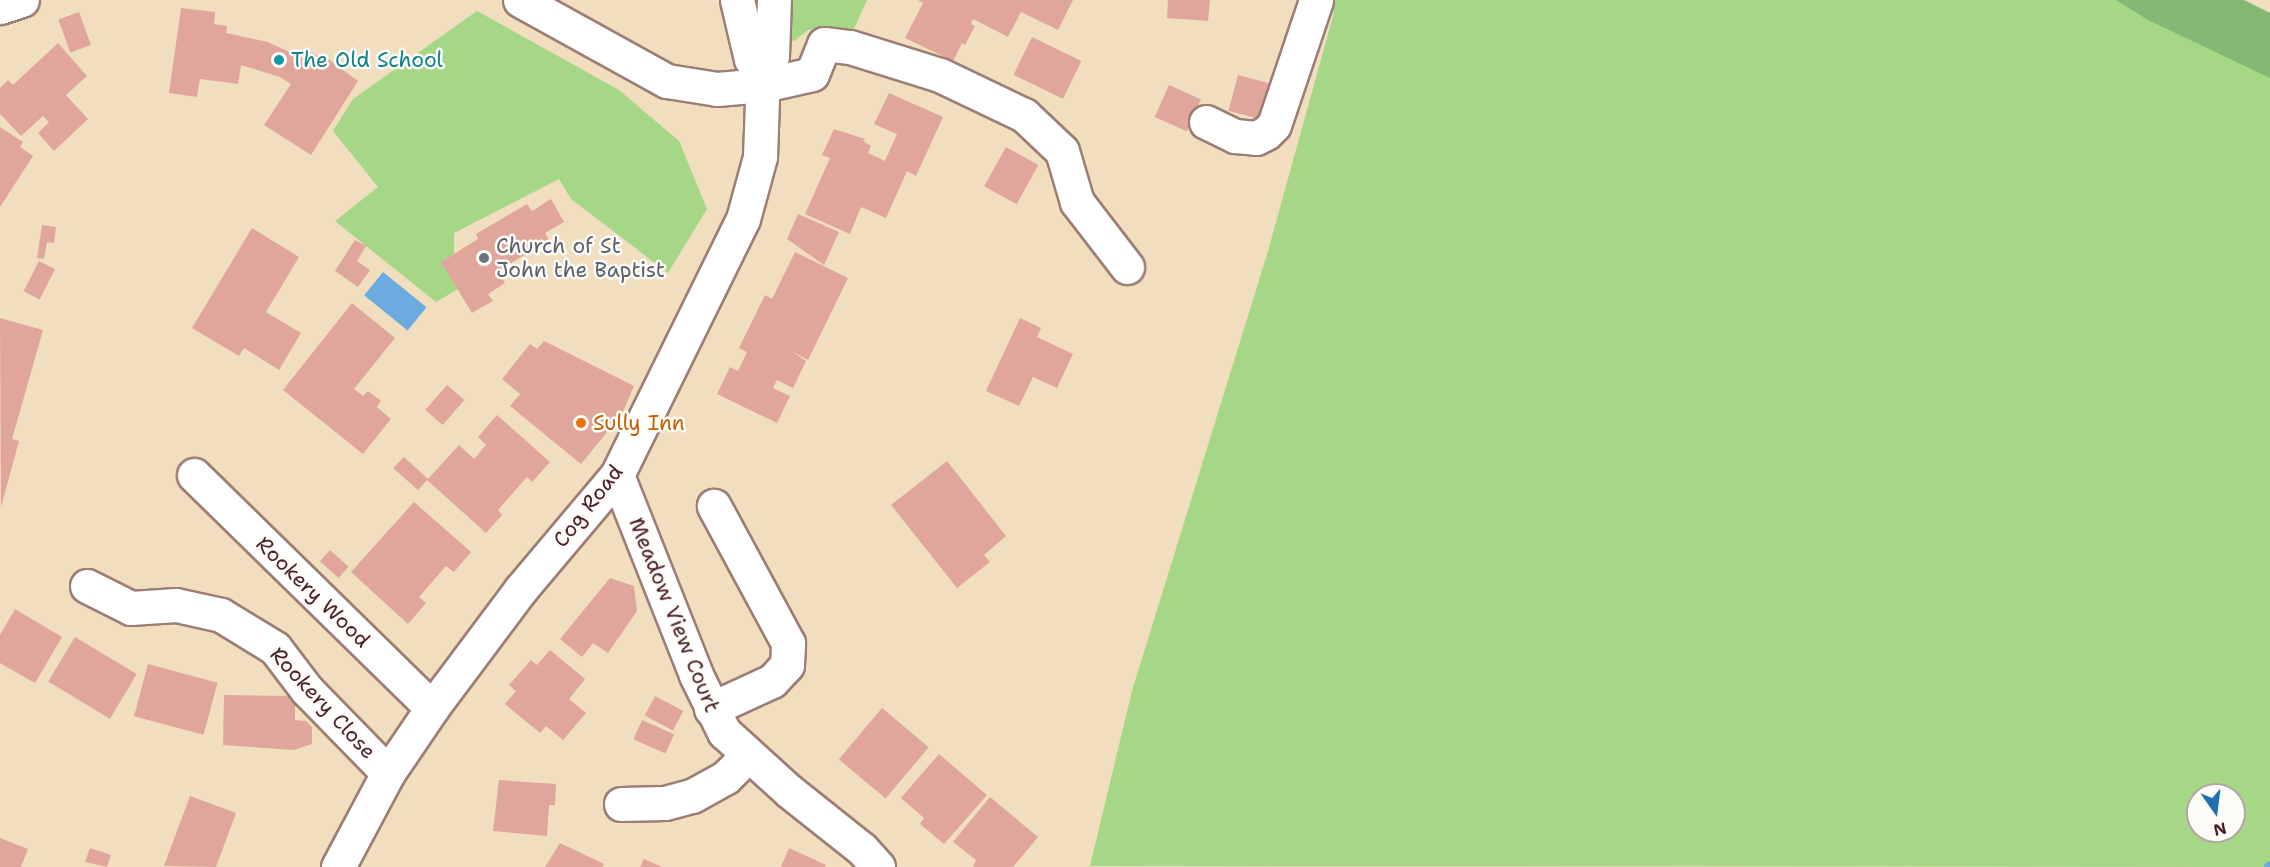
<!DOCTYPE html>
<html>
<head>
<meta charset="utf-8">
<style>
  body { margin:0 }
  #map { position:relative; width:2270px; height:867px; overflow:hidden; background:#f0debf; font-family:"Shantell Sans",sans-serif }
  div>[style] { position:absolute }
  .green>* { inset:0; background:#a6d786 }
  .forest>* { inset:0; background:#84b873 }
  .water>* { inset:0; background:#6cabdf; transform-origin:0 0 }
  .stream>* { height:10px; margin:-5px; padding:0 5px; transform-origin:5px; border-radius:5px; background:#6cabdf }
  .building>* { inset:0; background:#e0a69b; transform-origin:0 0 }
  .roads { filter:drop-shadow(2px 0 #9d7e75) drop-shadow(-2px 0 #9d7e75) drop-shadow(0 2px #9d7e75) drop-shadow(0 -2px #9d7e75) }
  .minor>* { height:33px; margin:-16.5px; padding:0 16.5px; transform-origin:16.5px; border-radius:16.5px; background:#fff }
  .major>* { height:33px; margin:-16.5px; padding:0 16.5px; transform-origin:16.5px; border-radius:16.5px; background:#fff }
  .dots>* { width:16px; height:16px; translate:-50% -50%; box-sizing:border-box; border:3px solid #fdfcf7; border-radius:50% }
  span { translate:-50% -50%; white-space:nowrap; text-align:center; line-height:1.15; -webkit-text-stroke:5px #fdfcf7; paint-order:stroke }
  .culture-label { font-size:21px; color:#0d838f }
  .left { translate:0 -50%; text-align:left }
  .worship-label { font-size:21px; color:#5b616d }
  .food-label { font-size:21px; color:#c56008 }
  .street-label { font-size:21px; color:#4a1f2b }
  .north { position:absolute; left:2186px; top:783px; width:60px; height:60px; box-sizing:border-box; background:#fdfcf7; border:2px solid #b5a4a5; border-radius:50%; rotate:166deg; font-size:16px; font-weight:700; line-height:24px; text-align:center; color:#4a1f2b }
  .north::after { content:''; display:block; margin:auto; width:21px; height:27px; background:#1f6fb2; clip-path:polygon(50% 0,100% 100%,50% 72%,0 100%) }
</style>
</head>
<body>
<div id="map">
  <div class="green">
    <div style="clip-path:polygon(786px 0,867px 0,852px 33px,822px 27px,808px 30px,794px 41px,783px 40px)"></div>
    <div style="clip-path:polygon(evenodd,1334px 0,2244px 0,2270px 13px,2270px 867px,1090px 866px,1132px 691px,1268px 251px,1333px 16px,1334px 0,2198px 795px,2234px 795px,2234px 831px,2198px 831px,2198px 795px)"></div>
    <div style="clip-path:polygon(477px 11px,619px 90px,679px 141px,707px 209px,668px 273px,571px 199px,559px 179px,454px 233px,454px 254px,441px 262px,458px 289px,436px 302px,335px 221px,378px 187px,333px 131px,353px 99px)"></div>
  </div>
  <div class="forest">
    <div style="clip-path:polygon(2116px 0,2244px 0,2270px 13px,2270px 78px,2148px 20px)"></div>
  </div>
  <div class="water">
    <div style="left:383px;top:272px;width:56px;height:30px;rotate:39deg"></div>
  </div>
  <div class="stream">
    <div style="left:2269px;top:867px;width:1px;rotate:-45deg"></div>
  </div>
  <div class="building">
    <div style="clip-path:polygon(918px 0,1073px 0,1058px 30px,1021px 12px,1008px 37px,973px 19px,971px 24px,975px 26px,965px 45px,962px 43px,953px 61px,905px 38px,923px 3px)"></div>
    <div style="clip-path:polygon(1168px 0,1210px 0,1208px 21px,1167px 18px)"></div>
    <div style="clip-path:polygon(181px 8px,215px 12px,214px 24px,227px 26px,226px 33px,268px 42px,306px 60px,311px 52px,323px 59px,324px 56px,358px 81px,311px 155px,264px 125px,291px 84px,280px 77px,241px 65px,238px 84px,200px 79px,197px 97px,169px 93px)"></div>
    <div style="left:79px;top:12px;width:35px;height:22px;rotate:70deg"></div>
    <div style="left:1032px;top:37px;width:55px;height:42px;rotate:26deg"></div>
    <div style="clip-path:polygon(58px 43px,87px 76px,66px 95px,88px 119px,54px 151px,38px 133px,49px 122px,43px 116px,21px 136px,0 114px,0 88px,8px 80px,13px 85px)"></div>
    <div style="left:1238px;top:75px;width:34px;height:37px;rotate:15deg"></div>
    <div style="left:1169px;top:85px;width:35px;height:35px;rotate:24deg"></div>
    <div style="clip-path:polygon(889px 93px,943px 117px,916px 176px,907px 171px,886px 218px,861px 207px,850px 234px,805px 214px,830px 158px,822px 155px,834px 129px,865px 139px,863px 141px,871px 146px,868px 153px,885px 161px,897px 134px,874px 124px)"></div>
    <div style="clip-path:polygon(0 127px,23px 142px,20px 147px,33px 156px,0 207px)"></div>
    <div style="left:1006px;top:147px;width:37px;height:45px;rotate:29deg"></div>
    <div style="clip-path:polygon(551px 199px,564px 222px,545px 233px,549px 240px,498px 271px,505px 283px,488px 294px,493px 301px,472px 313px,441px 262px,478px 239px,476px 234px,527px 204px,532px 211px)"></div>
    <div style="clip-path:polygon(798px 214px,839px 232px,824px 265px,787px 239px)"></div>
    <div style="clip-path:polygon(42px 225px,56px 227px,54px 243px,47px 242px,44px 259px,37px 258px)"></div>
    <div style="clip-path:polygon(252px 228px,299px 257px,266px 312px,301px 333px,279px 370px,244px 348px,239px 356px,192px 328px)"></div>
    <div style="clip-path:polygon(355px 240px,366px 246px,357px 261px,370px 270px,358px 287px,335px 271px)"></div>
    <div style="clip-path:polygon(795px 252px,848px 278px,808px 360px,791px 351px,806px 361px,793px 388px,777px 380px,773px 388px,790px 396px,777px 423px,717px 394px,730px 367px,738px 371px,747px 352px,739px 348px,765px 295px,772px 299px)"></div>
    <div style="left:39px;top:261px;width:18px;height:34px;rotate:27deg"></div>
    <div style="clip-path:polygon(352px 303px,395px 338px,354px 389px,363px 396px,368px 391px,381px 401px,377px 407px,391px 419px,363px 454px,283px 390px)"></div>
    <div style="clip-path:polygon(0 318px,43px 330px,12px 439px,19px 441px,1px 507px)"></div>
    <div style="clip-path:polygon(1020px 318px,1041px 328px,1037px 337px,1073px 354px,1057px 388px,1033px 377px,1019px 406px,986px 391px)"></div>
    <div style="clip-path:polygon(544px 341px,634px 386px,622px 414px,581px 464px,510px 406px,520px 394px,502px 379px,530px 344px,537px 349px)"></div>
    <div style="left:447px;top:385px;width:23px;height:33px;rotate:41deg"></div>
    <div style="clip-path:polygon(497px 415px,550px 462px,532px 482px,527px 477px,498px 510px,502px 515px,486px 533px,427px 480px,418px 490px,393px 468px,404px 457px,428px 479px,459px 445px,474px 459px,486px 445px,478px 437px)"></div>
    <div style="clip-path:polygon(947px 461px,1006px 536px,984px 555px,990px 562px,957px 588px,891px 505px)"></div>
    <div style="clip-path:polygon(414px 502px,471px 552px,454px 572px,446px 566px,433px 581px,419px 597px,426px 603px,408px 624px,351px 572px)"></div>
    <div style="left:330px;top:550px;width:25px;height:15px;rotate:42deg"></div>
    <div style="clip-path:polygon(610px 578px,634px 586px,637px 611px,608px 653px,593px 643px,582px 657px,560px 639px)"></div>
    <div style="clip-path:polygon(15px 609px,62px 637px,35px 683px,0 663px,0 635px)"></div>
    <div style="left:75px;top:637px;width:72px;height:52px;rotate:31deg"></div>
    <div style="clip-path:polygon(550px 650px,585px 679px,569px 699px,586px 713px,563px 740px,546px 726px,540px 733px,505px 704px,516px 691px,509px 685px,531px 660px,537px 665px)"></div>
    <div style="left:148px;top:664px;width:72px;height:54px;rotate:15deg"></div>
    <div style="clip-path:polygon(224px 695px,295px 696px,295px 720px,306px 721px,312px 727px,312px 744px,294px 750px,223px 745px)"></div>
    <div style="left:655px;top:696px;width:32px;height:22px;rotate:28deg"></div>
    <div style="left:882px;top:708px;width:61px;height:67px;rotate:40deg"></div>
    <div style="left:642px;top:720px;width:35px;height:21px;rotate:24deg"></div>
    <div style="clip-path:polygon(939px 754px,987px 795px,944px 844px,920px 824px,924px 818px,901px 798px)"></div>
    <div style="clip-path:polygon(499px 780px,556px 784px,555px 805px,549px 805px,547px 836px,493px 831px)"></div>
    <div style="clip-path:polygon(190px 796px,236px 813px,216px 867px,164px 866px)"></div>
    <div style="clip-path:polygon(990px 797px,1038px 837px,1013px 867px,973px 867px,976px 860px,953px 842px)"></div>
    <div style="clip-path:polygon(0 838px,28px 849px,21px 867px,0 867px)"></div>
    <div style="clip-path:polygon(560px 843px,604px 864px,602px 867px,545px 867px)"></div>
    <div style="clip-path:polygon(90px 848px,111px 855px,107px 867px,85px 862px)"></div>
    <div style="clip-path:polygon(789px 848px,826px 865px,825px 867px,781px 867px)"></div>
    <div style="clip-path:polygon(644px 859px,662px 867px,640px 867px)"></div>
  </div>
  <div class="roads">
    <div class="minor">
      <div style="left:520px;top:0;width:168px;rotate:28.9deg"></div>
      <div style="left:667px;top:81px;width:51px;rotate:9.1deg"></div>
      <div style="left:717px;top:89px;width:47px;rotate:-4.9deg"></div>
      <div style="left:764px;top:85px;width:49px;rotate:-12.9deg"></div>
      <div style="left:812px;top:74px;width:32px;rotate:-68deg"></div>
      <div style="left:824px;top:44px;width:26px;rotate:7deg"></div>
      <div style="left:850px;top:47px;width:94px;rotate:17.3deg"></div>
      <div style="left:940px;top:75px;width:93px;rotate:25.5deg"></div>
      <div style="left:1024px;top:115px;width:52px;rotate:43.5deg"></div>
      <div style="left:1062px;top:151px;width:53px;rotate:73.6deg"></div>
      <div style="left:1077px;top:202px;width:82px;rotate:52.4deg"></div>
      <div style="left:737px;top:0;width:61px;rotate:76.7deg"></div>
      <div style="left:751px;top:59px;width:18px;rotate:49deg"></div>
      <div style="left:1206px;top:122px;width:32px;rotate:26deg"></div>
      <div style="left:1235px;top:136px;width:21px;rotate:5deg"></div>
      <div style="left:1256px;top:138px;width:11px;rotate:-27deg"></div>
      <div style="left:1266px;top:133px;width:11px;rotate:-45deg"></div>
      <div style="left:1274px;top:125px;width:132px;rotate:-71.4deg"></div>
      <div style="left:194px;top:475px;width:333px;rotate:44.4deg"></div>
      <div style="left:617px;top:475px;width:215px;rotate:68.4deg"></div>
      <div style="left:696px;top:675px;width:64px;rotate:63.8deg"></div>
      <div style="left:724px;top:732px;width:88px;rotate:42.2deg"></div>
      <div style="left:789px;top:791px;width:93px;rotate:38.5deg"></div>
      <div style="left:862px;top:849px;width:24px;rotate:48deg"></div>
      <div style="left:87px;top:586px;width:49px;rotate:26.6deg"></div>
      <div style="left:131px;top:608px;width:45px;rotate:-3.8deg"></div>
      <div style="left:176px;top:605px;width:46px;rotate:12.5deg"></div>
      <div style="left:221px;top:615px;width:63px;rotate:31.4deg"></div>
      <div style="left:275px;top:648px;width:53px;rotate:52.7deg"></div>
      <div style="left:307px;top:690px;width:116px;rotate:45.7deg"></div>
      <div style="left:711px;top:709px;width:67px;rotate:-24.7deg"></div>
      <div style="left:772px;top:681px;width:22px;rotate:-47deg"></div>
      <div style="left:787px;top:665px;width:22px;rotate:-87deg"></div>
      <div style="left:788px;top:643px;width:156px;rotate:-118.4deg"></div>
      <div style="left:621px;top:804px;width:44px;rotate:-1.3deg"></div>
      <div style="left:665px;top:803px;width:28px;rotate:-15deg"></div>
      <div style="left:692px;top:796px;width:39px;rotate:-29deg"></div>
      <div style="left:726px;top:777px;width:31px;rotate:-45deg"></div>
      <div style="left:338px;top:867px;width:106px;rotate:-62deg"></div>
      <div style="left:388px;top:773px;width:78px;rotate:-55.9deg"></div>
      <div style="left:432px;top:708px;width:149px;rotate:-53.2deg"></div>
      <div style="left:521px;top:589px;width:149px;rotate:-49.9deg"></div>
      <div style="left:617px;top:475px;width:285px;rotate:-63.8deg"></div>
      <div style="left:743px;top:219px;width:64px;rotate:-74.7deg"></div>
      <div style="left:760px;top:157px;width:84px;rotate:-88deg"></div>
      <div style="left:763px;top:73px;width:19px;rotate:-62deg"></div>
      <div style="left:772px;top:56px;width:56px;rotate:-88deg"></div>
    </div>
    <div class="major">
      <div style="left:0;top:7px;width:23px;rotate:-18deg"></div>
    </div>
  </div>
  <div class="dots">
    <div style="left:279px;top:60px;background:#0f9aa8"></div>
    <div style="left:484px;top:258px;background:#6b7280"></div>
    <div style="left:581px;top:423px;background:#e8710a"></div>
  </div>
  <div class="culture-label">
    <span class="left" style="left:291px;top:60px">The Old School</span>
  </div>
  <div class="worship-label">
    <span class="left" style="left:496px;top:258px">Church of St<br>John the Baptist</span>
  </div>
  <div class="food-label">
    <span class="left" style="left:593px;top:423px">Sully Inn</span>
  </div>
  <div class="street-label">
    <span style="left:588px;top:506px;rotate:-52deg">Cog Road</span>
    <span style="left:313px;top:592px;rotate:44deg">Rookery Wood</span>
    <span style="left:674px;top:615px;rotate:68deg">Meadow View Court</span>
    <span style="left:323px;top:703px;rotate:47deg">Rookery Close</span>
  </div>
  <div class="north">N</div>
</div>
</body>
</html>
